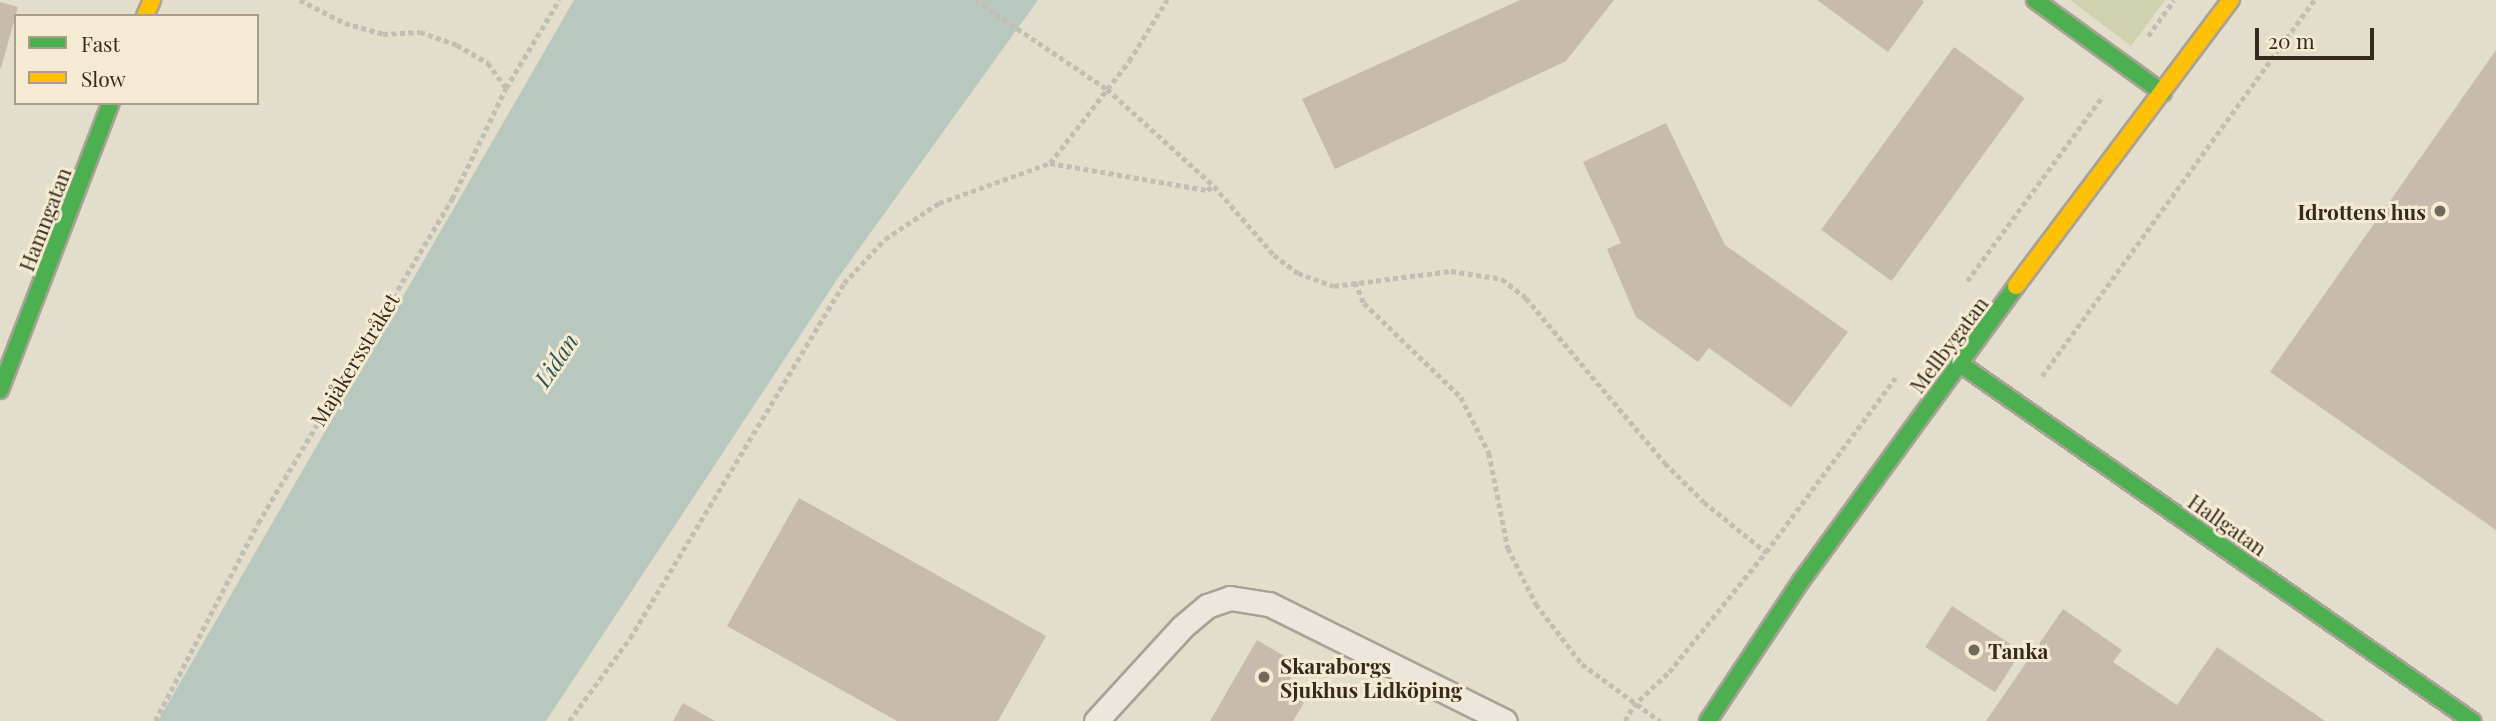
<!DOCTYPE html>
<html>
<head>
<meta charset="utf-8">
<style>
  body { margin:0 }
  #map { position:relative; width:2496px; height:721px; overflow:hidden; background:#e3ddcc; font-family:"Playfair Display",serif }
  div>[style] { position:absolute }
  .green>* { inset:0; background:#d0d2af }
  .water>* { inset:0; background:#b8c8be }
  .building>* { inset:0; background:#c6bbad; transform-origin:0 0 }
  .path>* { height:4.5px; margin-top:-2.25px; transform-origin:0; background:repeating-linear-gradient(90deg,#c3beb4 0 5px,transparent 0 8.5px) }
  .roads { filter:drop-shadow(2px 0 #a8a296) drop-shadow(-2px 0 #a8a296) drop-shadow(0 2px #a8a296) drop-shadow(0 -2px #a8a296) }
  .lane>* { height:23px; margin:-11.5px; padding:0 11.5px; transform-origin:11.5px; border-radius:11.5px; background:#ebe7dd }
  .fast>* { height:16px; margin:-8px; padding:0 8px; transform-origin:8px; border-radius:8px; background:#4caf50 }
  .slow>* { height:16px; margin:-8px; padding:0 8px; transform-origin:8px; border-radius:8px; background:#ffc107 }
  .dots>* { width:19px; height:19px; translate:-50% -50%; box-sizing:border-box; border:4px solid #f4ebd2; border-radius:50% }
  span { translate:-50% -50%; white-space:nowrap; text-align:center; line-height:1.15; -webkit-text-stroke:6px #f4ebd2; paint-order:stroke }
  .poi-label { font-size:21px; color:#352a1e; font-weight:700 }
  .right { translate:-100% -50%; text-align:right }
  .left { translate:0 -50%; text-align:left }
  .street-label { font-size:21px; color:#352a1e }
  .water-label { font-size:23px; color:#2e5554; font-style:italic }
  .legend { position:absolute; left:14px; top:14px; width:245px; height:91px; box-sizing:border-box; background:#f4ebd2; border:2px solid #a89e8a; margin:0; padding:9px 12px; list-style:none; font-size:21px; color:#352a1e }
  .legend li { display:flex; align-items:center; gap:14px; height:35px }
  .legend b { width:35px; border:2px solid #a89e8a }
  .scale { position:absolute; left:2255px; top:28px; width:119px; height:32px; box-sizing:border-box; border:4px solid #352a1e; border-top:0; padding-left:9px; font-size:21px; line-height:24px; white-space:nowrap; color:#352a1e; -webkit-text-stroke:5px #f4ebd2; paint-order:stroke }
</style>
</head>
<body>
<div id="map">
  <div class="green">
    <div style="clip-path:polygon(2070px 0,2165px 0,2131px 46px)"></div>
  </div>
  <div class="water">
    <div style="clip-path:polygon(574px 0,1038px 0,838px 278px,546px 721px,158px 721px)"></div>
  </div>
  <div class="building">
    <div style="clip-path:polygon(1520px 0,1614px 0,1566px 61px,1335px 169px,1302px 99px)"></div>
    <div style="clip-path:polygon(1817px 0,1922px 0,1924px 2px,1888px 52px)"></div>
    <div style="clip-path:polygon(0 2px,18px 7px,1px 68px,0 68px)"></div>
    <div style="left:1954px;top:47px;width:87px;height:226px;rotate:36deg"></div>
    <div style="clip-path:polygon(2496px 50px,2496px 530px,2270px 372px)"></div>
    <div style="clip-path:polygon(1666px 123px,1725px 245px,1848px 332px,1791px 407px,1709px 348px,1698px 362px,1636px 317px,1607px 249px,1621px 243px,1583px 162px)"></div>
    <div style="clip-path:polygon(799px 498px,1046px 636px,998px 721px,897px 721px,727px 626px)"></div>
    <div style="left:1952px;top:606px;width:83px;height:49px;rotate:33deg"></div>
    <div style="clip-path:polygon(2063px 609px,2122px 650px,2113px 662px,2177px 705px,2217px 647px,2325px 721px,1986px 721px)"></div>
    <div style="clip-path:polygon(1257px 640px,1299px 665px,1284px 689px,1304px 703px,1293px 721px,1210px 721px)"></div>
    <div style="clip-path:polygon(683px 703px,715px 721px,673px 721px)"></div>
  </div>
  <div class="path">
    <div style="left:300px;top:0;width:51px;rotate:27.1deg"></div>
    <div style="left:345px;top:23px;width:40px;rotate:16deg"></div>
    <div style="left:383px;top:34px;width:37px;rotate:-3deg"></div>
    <div style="left:420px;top:32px;width:39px;rotate:19deg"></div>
    <div style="left:457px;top:45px;width:36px;rotate:30deg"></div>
    <div style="left:488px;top:63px;width:31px;rotate:54deg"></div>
    <div style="left:975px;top:0;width:159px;rotate:34deg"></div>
    <div style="left:1107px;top:89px;width:144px;rotate:42.2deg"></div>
    <div style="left:1214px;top:186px;width:91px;rotate:49deg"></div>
    <div style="left:1274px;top:255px;width:30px;rotate:37deg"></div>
    <div style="left:1298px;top:273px;width:38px;rotate:20deg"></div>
    <div style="left:1334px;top:286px;width:118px;rotate:-7.3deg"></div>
    <div style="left:1451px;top:271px;width:52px;rotate:8.9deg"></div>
    <div style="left:1502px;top:279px;width:31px;rotate:38deg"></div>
    <div style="left:1526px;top:298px;width:216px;rotate:49.9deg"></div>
    <div style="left:1665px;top:463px;width:55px;rotate:45deg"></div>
    <div style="left:1704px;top:502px;width:80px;rotate:38.9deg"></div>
    <div style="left:2148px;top:36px;width:44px;rotate:-54.2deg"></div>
    <div style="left:1050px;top:163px;width:159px;rotate:9.8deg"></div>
    <div style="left:1207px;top:190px;width:8px;rotate:-30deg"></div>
    <div style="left:1967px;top:281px;width:230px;rotate:-53.7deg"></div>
    <div style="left:1355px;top:282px;width:23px;rotate:67deg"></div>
    <div style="left:1364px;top:303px;width:135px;rotate:44.1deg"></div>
    <div style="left:1461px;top:397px;width:63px;rotate:63.4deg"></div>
    <div style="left:1489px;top:453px;width:97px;rotate:78.7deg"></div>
    <div style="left:1508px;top:548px;width:63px;rotate:63.4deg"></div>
    <div style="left:1536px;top:604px;width:76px;rotate:52.5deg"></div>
    <div style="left:1582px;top:664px;width:97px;rotate:36.2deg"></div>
    <div style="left:2042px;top:376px;width:464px;rotate:-54.1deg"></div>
    <div style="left:155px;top:721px;width:223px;rotate:-62.5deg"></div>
    <div style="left:258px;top:523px;width:378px;rotate:-59.1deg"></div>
    <div style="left:452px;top:199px;width:123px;rotate:-64.1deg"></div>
    <div style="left:506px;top:88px;width:103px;rotate:-58.9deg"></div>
    <div style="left:569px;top:721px;width:103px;rotate:-53.7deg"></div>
    <div style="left:630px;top:638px;width:415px;rotate:-58.9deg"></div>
    <div style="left:844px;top:283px;width:60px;rotate:-47deg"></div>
    <div style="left:885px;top:239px;width:65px;rotate:-33.7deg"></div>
    <div style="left:939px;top:203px;width:118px;rotate:-19.8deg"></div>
    <div style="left:1050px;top:163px;width:129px;rotate:-52.2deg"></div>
    <div style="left:1129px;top:61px;width:72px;rotate:-58.1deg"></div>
    <div style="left:1625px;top:721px;width:17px;rotate:-62deg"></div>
    <div style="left:1633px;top:706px;width:50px;rotate:-43.4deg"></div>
    <div style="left:1669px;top:672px;width:154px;rotate:-51.1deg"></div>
    <div style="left:1766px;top:552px;width:217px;rotate:-53.4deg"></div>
  </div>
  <div class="roads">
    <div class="lane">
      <div style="left:1096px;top:721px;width:127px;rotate:-47.5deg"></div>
      <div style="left:1182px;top:627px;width:33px;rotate:-40deg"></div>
      <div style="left:1207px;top:606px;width:24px;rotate:-19deg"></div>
      <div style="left:1230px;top:598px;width:39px;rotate:9deg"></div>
      <div style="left:1269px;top:604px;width:263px;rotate:26.4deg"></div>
    </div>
    <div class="fast">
      <div style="left:2035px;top:0;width:158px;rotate:36deg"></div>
      <div style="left:1959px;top:363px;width:626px;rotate:34.91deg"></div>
      <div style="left:0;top:390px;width:308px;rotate:-68.9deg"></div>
      <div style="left:1708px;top:721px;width:168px;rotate:-56.4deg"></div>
      <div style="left:1801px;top:581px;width:365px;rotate:-53.9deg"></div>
    </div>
    <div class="slow">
      <div style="left:145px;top:16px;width:17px;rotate:-66deg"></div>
      <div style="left:2016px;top:286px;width:358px;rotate:-53.1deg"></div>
    </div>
  </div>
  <div class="dots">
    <div style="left:2440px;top:211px;background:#72695b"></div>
    <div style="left:1974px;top:650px;background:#72695b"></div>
    <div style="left:1264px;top:677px;background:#72695b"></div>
  </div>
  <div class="poi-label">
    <span class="right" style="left:2426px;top:211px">Idrottens hus</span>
    <span class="left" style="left:1988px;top:650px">Tanka</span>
    <span class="left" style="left:1280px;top:677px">Skaraborgs<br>Sjukhus Lidköping</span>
  </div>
  <div class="street-label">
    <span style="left:44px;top:219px;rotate:-69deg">Hamngatan</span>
    <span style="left:1948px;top:344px;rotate:-53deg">Mellbygatan</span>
    <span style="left:354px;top:359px;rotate:-59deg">Majåkersstråket</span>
    <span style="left:2228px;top:524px;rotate:35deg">Hallgatan</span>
  </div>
  <div class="water-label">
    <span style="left:556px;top:360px;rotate:-56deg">Lidan</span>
  </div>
  <ul class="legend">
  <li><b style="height:9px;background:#4caf50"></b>Fast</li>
  <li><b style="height:9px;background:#ffc107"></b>Slow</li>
  </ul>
  <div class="scale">20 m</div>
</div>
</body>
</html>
